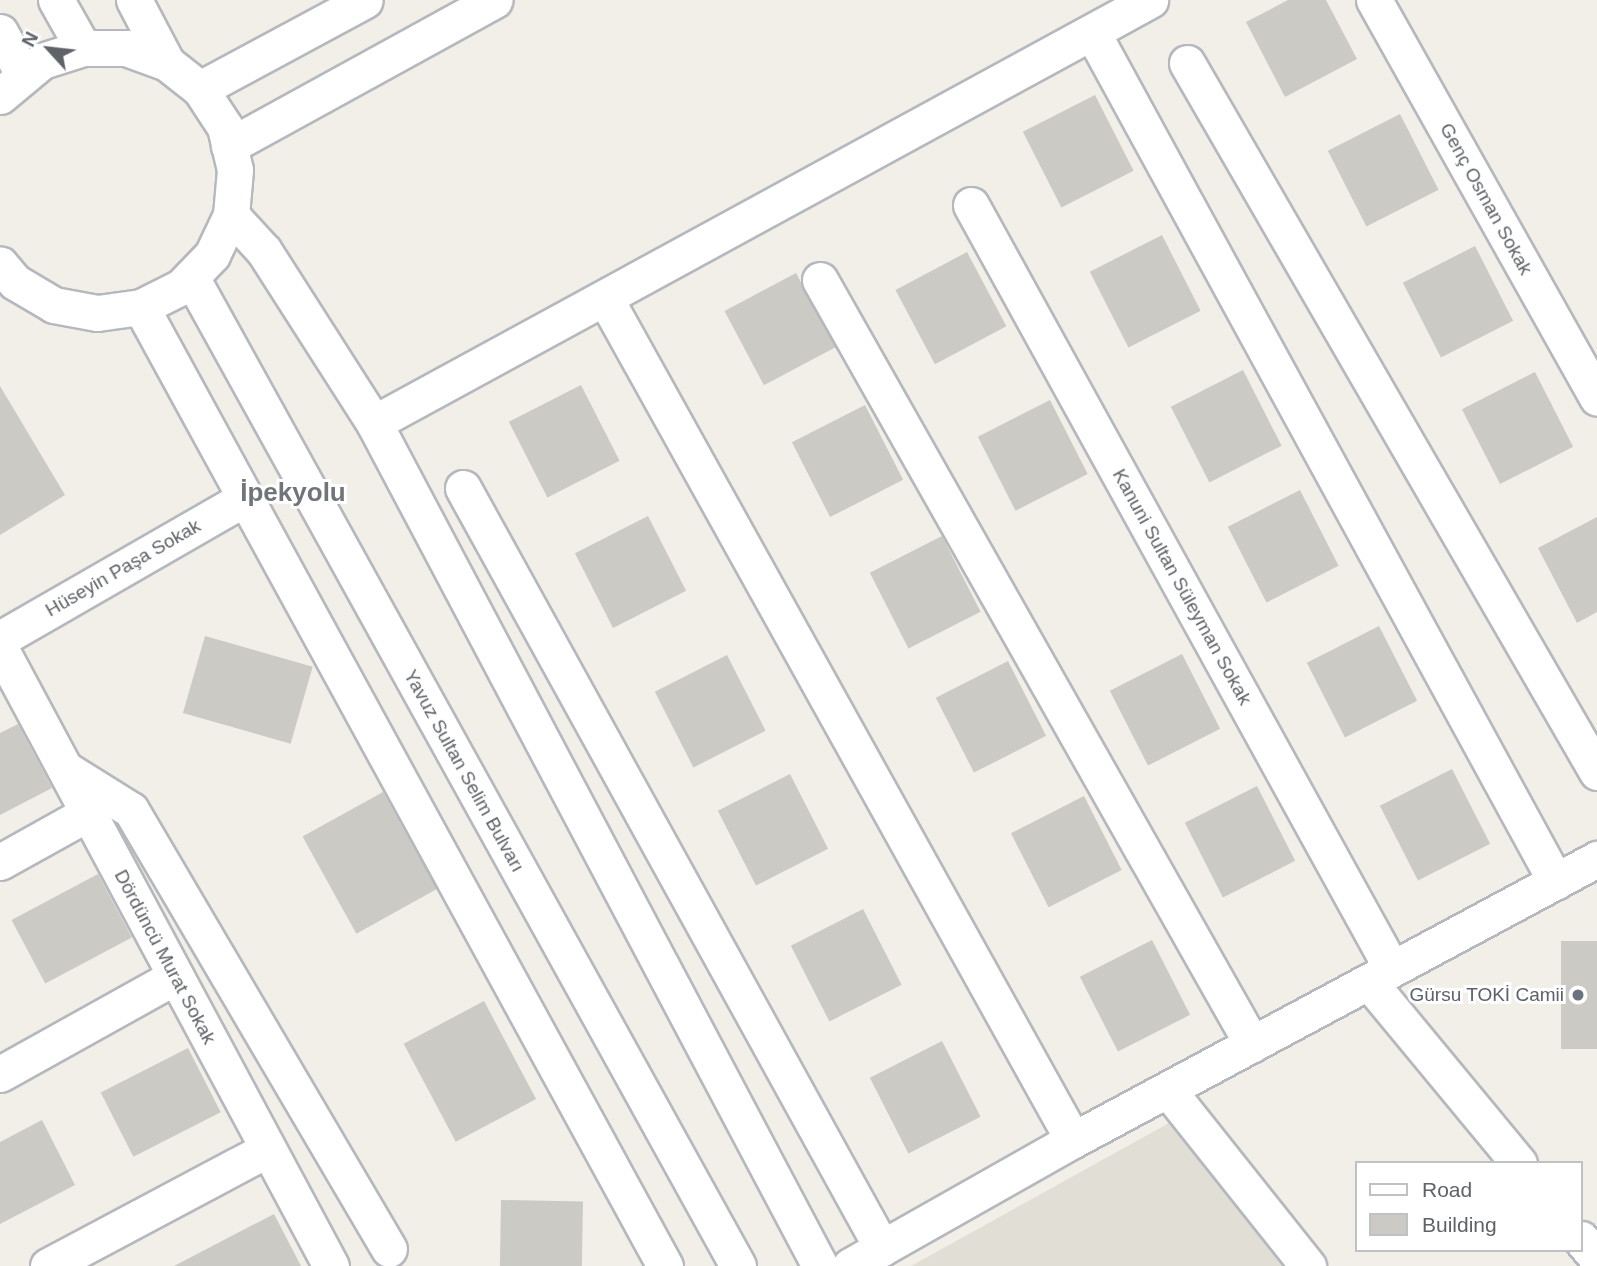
<!DOCTYPE html>
<html>
<head>
<meta charset="utf-8">
<style>
  body { margin:0 }
  #map { position:relative; width:1597px; height:1266px; overflow:hidden; background:#f1efe8; font-family:Helvetica,sans-serif }
  div>[style] { position:absolute }
  .education>* { inset:0; background:#e1ded6 }
  .building>* { inset:0; background:#cccac5; transform-origin:0 0 }
  .roads { filter:drop-shadow(2px 0 #b5b8bc) drop-shadow(-2px 0 #b5b8bc) drop-shadow(0 2px #b5b8bc) drop-shadow(0 -2px #b5b8bc) }
  .minor>* { height:35px; margin:-17.5px; padding:0 17.5px; transform-origin:17.5px; border-radius:17.5px; background:#fff }
  .dots>* { width:19px; height:19px; translate:-50% -50%; box-sizing:border-box; border:4px solid #fff; border-radius:50% }
  span { translate:-50% -50%; white-space:nowrap; text-align:center; line-height:1.15; -webkit-text-stroke:6px #fff; paint-order:stroke }
  .street-label { font-size:19px; color:#5f6368 }
  .worship-label { font-size:19px; color:#5b616d }
  .right { translate:-100% -50%; text-align:right }
  .district-label { font-size:26px; color:#70757a; font-weight:700 }
  .legend { position:absolute; left:1355px; top:1161px; width:228px; height:91px; box-sizing:border-box; background:#fff; border:2px solid #bfc1c3; margin:0; padding:9px 12px; list-style:none; font-size:21px; color:#5f6368 }
  .legend li { display:flex; align-items:center; gap:14px; height:35px }
  .legend b { width:35px; border:2px solid #bfc1c3 }
  .north { position:absolute; left:14px; top:14px; width:70px; height:70px; -webkit-text-stroke:5px #fff; paint-order:stroke; rotate:297deg; font-size:19px; font-weight:700; line-height:28px; text-align:center; color:#5f6368 }
  .north::after { content:''; display:block; margin:auto; width:24px; height:32px; background:#5f6368; clip-path:polygon(50% 0,100% 100%,50% 72%,0 100%) }
</style>
</head>
<body>
<div id="map">
  <div class="education">
    <div style="clip-path:polygon(1169px 1123px,1285px 1266px,911px 1266px)"></div>
  </div>
  <div class="building">
    <div style="clip-path:polygon(1288px 0,1326px 0,1357px 59px,1285px 97px,1246px 22px)"></div>
    <div style="left:1095px;top:95px;width:85px;height:81px;rotate:63deg"></div>
    <div style="left:1400px;top:114px;width:85px;height:81px;rotate:63deg"></div>
    <div style="left:1162px;top:235px;width:85px;height:81px;rotate:63deg"></div>
    <div style="left:1475px;top:246px;width:84px;height:81px;rotate:63deg"></div>
    <div style="left:967px;top:252px;width:84px;height:81px;rotate:62deg"></div>
    <div style="left:796px;top:273px;width:84px;height:81px;rotate:62deg"></div>
    <div style="left:1243px;top:370px;width:85px;height:81px;rotate:63deg"></div>
    <div style="left:1535px;top:372px;width:84px;height:82px;rotate:63deg"></div>
    <div style="left:581px;top:385px;width:85px;height:81px;rotate:63deg"></div>
    <div style="clip-path:polygon(0 386px,65px 495px,0 535px)"></div>
    <div style="left:1050px;top:400px;width:83px;height:81px;rotate:63deg"></div>
    <div style="left:865px;top:405px;width:84px;height:82px;rotate:63deg"></div>
    <div style="left:1300px;top:490px;width:85px;height:81px;rotate:63deg"></div>
    <div style="left:648px;top:516px;width:84px;height:82px;rotate:63deg"></div>
    <div style="clip-path:polygon(1597px 517px,1597px 612px,1577px 623px,1538px 548px)"></div>
    <div style="left:942px;top:536px;width:85px;height:81px;rotate:63deg"></div>
    <div style="left:1379px;top:626px;width:84px;height:81px;rotate:63deg"></div>
    <div style="left:205px;top:636px;width:112px;height:80px;rotate:16deg"></div>
    <div style="left:1182px;top:654px;width:84px;height:81px;rotate:63deg"></div>
    <div style="left:727px;top:655px;width:85px;height:81px;rotate:63deg"></div>
    <div style="left:1008px;top:661px;width:84px;height:81px;rotate:63deg"></div>
    <div style="clip-path:polygon(18px 724px,52px 788px,0 815px,0 733px)"></div>
    <div style="left:1452px;top:769px;width:84px;height:81px;rotate:63deg"></div>
    <div style="left:790px;top:774px;width:84px;height:81px;rotate:63deg"></div>
    <div style="left:1257px;top:786px;width:84px;height:81px;rotate:63deg"></div>
    <div style="left:383px;top:792px;width:111px;height:92px;rotate:61deg"></div>
    <div style="left:1084px;top:796px;width:83px;height:82px;rotate:63deg"></div>
    <div style="left:98px;top:874px;width:72px;height:98px;rotate:62deg"></div>
    <div style="left:863px;top:909px;width:85px;height:81px;rotate:63deg"></div>
    <div style="left:1152px;top:940px;width:84px;height:81px;rotate:63deg"></div>
    <div style="left:1561px;top:941px;width:36px;height:108px"></div>
    <div style="left:484px;top:1001px;width:111px;height:91px;rotate:62deg"></div>
    <div style="left:942px;top:1041px;width:85px;height:81px;rotate:63deg"></div>
    <div style="left:188px;top:1048px;width:72px;height:98px;rotate:63deg"></div>
    <div style="clip-path:polygon(42px 1120px,75px 1185px,0 1224px,0 1142px)"></div>
    <div style="left:501px;top:1200px;width:82px;height:66px;rotate:1deg"></div>
    <div style="clip-path:polygon(274px 1214px,301px 1266px,174px 1266px)"></div>
  </div>
  <div class="roads">
    <div class="minor">
      <div style="left:56px;top:0;width:55px;rotate:60.6deg"></div>
      <div style="left:134px;top:0;width:71px;rotate:62.4deg"></div>
      <div style="left:1374px;top:0;width:456px;rotate:60.7deg"></div>
      <div style="left:0;top:32px;width:48px;rotate:61.3deg"></div>
      <div style="left:1092px;top:32px;width:968px;rotate:61.37deg"></div>
      <div style="left:1187px;top:63px;width:819px;rotate:59.96deg"></div>
      <div style="left:200px;top:89px;width:187px;rotate:-28.3deg"></div>
      <div style="left:0;top:96px;width:55px;rotate:-39.8deg"></div>
      <div style="left:42px;top:61px;width:43px;rotate:-17.6deg"></div>
      <div style="left:83px;top:48px;width:43px"></div>
      <div style="left:126px;top:48px;width:44px;rotate:20.1deg"></div>
      <div style="left:167px;top:63px;width:42px;rotate:38.2deg"></div>
      <div style="left:200px;top:89px;width:45px;rotate:56.7deg"></div>
      <div style="left:225px;top:127px;width:44px;rotate:76.9deg"></div>
      <div style="left:235px;top:170px;width:45px;rotate:95.1deg"></div>
      <div style="left:231px;top:215px;width:44px;rotate:115.4deg"></div>
      <div style="left:212px;top:255px;width:45px;rotate:134.1deg"></div>
      <div style="left:181px;top:287px;width:45px;rotate:153.4deg"></div>
      <div style="left:141px;top:307px;width:44px;rotate:172.2deg"></div>
      <div style="left:97px;top:313px;width:44px;rotate:-169.5deg"></div>
      <div style="left:54px;top:305px;width:45px;rotate:-149.5deg"></div>
      <div style="left:15px;top:282px;width:23px;rotate:-130deg"></div>
      <div style="left:229px;top:146px;width:303px;rotate:-28.8deg"></div>
      <div style="left:971px;top:205px;width:872px;rotate:61.14deg"></div>
      <div style="left:231px;top:215px;width:49px;rotate:47.5deg"></div>
      <div style="left:264px;top:251px;width:204px;rotate:57.4deg"></div>
      <div style="left:374px;top:423px;width:954px;rotate:62.12deg"></div>
      <div style="left:191px;top:277px;width:1130px;rotate:61.05deg"></div>
      <div style="left:820px;top:280px;width:878px;rotate:60.51deg"></div>
      <div style="left:605px;top:298px;width:963px;rotate:60.93deg"></div>
      <div style="left:141px;top:307px;width:1093px;rotate:61.35deg"></div>
      <div style="left:374px;top:423px;width:884px;rotate:-28.59deg"></div>
      <div style="left:463px;top:488px;width:868px;rotate:61.13deg"></div>
      <div style="left:0;top:639px;width:283px;rotate:-29.9deg"></div>
      <div style="left:0;top:648px;width:701px;rotate:61.83deg"></div>
      <div style="left:67px;top:770px;width:75px;rotate:32deg"></div>
      <div style="left:131px;top:810px;width:509px;rotate:59.56deg"></div>
      <div style="left:0;top:862px;width:101px;rotate:-29.1deg"></div>
      <div style="left:1369px;top:982px;width:235px;rotate:50.4deg"></div>
      <div style="left:0;top:1074px;width:201px;rotate:-29.1deg"></div>
      <div style="left:1168px;top:1090px;width:225px;rotate:51.5deg"></div>
      <div style="left:1581px;top:1239px;width:25px;rotate:50deg"></div>
      <div style="left:48px;top:1266px;width:249px;rotate:-28deg"></div>
      <div style="left:850px;top:1266px;width:256px;rotate:-29.5deg"></div>
      <div style="left:1073px;top:1140px;width:595px;rotate:-28.2deg"></div>
    </div>
  </div>
  <div class="dots">
    <div style="left:1578px;top:995px;background:#6b7280"></div>
  </div>
  <div class="street-label">
    <span style="left:1486px;top:199px;rotate:61deg">Genç Osman Sokak</span>
    <span style="left:123px;top:568px;rotate:-30deg">Hüseyin Paşa Sokak</span>
    <span style="left:1182px;top:587px;rotate:61deg">Kanuni Sultan Süleyman Sokak</span>
    <span style="left:464px;top:771px;rotate:61deg">Yavuz Sultan Selim Bulvarı</span>
    <span style="left:165px;top:957px;rotate:62deg">Dördüncü Murat Sokak</span>
  </div>
  <div class="worship-label">
    <span class="right" style="left:1564px;top:995px">Gürsu TOKİ Camii</span>
  </div>
  <div class="district-label">
    <span style="left:293px;top:493px">İpekyolu</span>
  </div>
  <ul class="legend">
  <li><b style="height:9px;background:#fff"></b>Road</li>
  <li><b style="height:19px;background:#cccac5"></b>Building</li>
  </ul>
  <div class="north">N</div>
</div>
</body>
</html>
